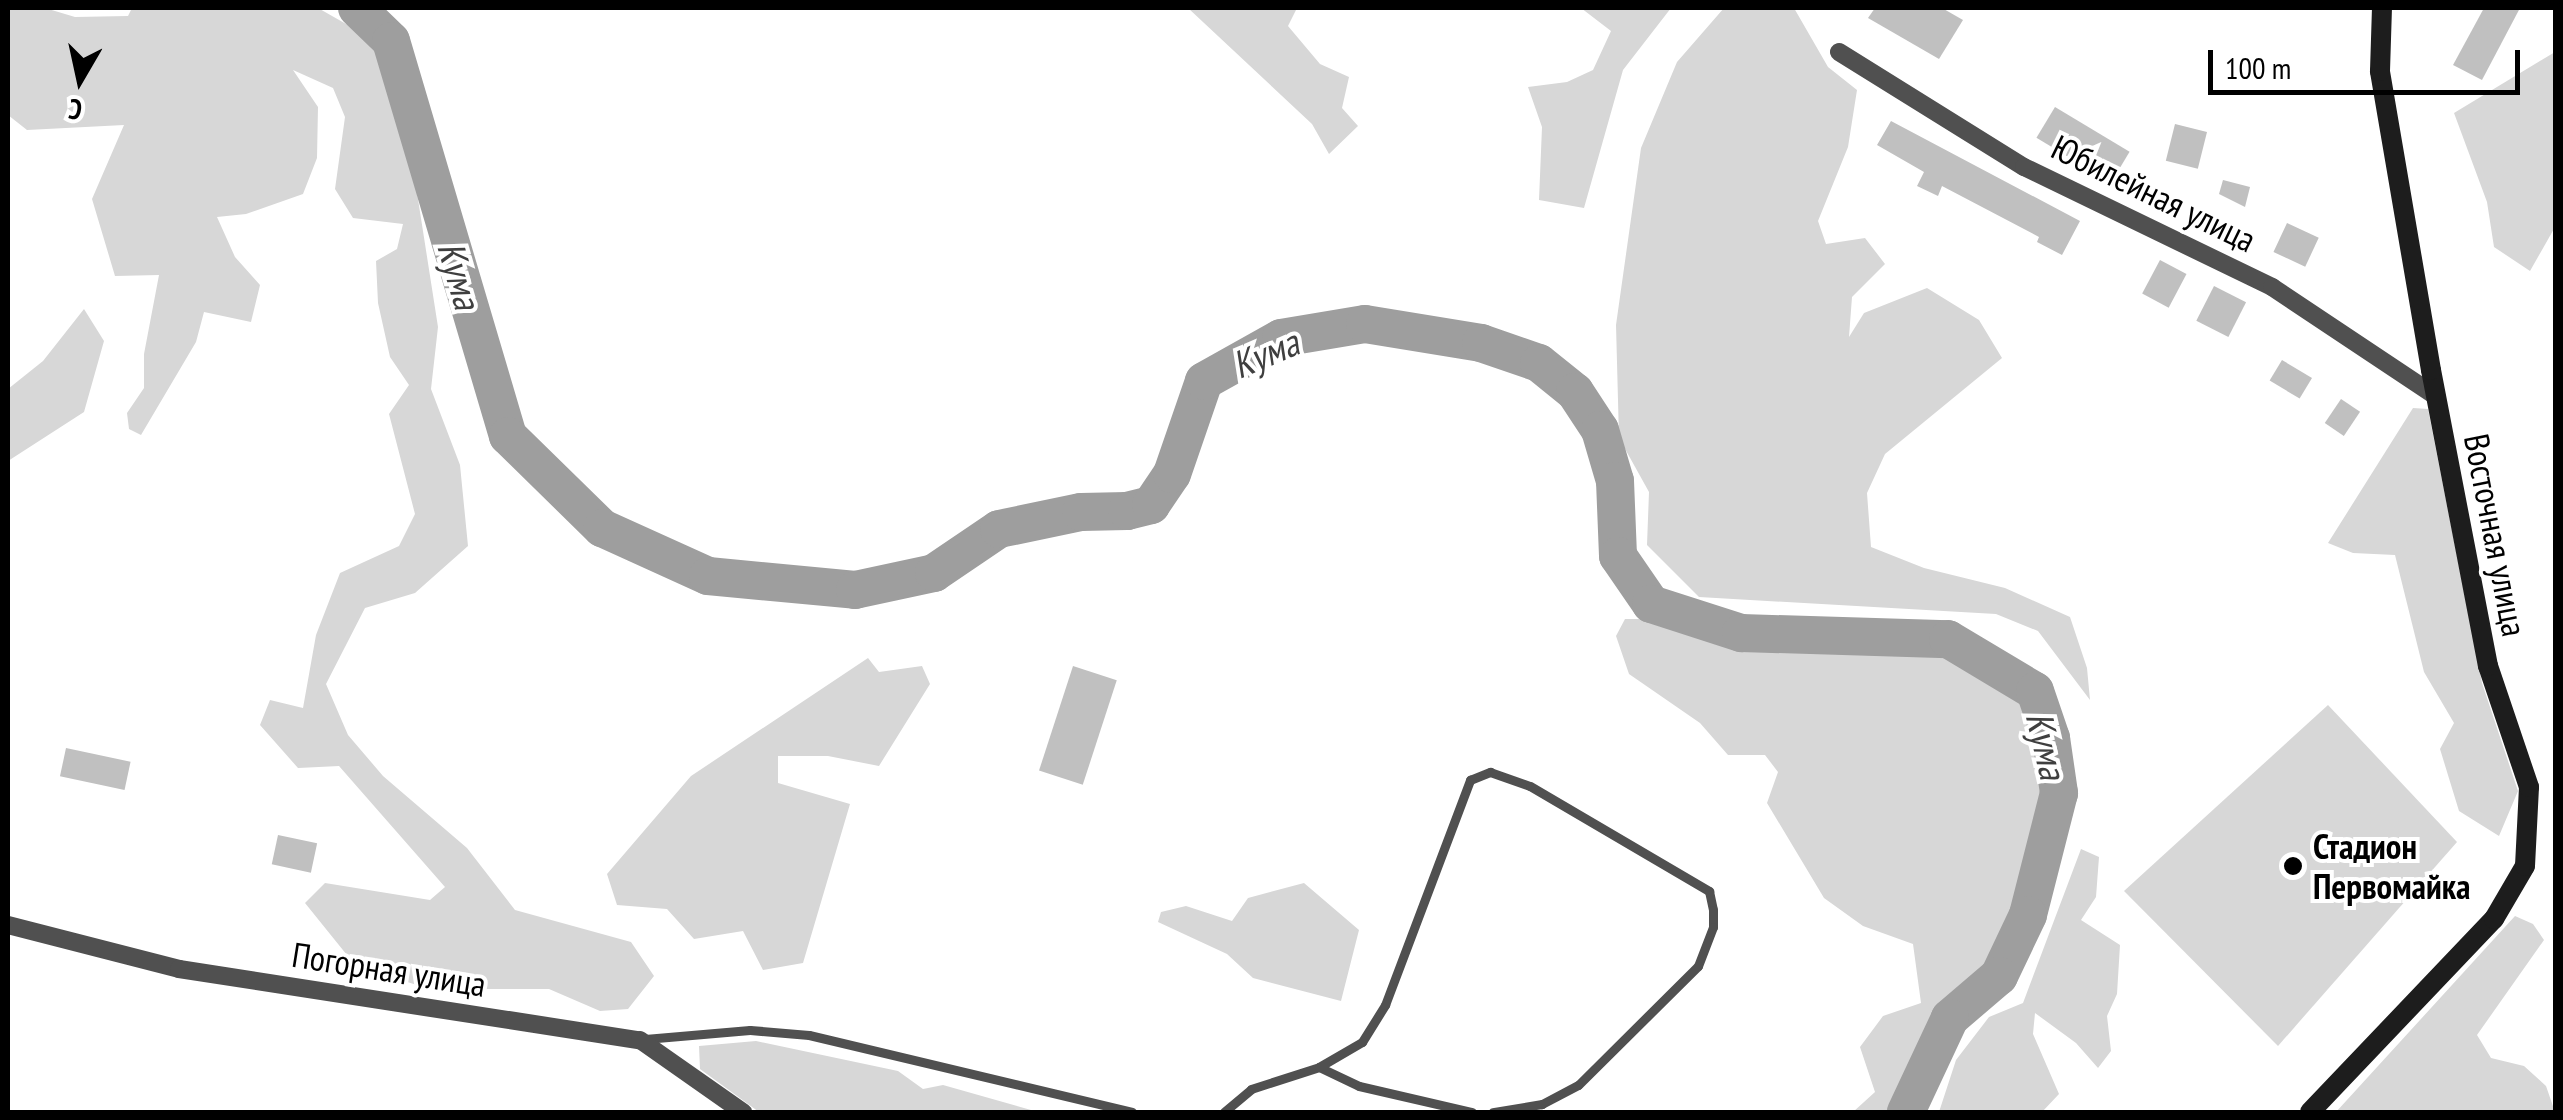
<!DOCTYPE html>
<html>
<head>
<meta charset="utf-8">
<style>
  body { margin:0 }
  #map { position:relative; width:2563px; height:1120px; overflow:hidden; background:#fff; font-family:"PT Sans Narrow",sans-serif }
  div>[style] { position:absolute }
  .green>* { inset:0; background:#d7d7d7 }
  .river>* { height:38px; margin:-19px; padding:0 19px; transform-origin:19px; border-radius:19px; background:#9e9e9e }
  .building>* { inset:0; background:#c0c0c0; transform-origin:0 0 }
  .lane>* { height:9px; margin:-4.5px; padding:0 4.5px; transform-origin:4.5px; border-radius:4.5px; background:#505050 }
  .street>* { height:18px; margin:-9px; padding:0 9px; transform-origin:9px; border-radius:9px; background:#505050 }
  .secondary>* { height:20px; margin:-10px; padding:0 10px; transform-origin:10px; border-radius:10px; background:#1d1d1d }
  .dots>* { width:28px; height:28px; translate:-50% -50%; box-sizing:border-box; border:5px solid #fff; border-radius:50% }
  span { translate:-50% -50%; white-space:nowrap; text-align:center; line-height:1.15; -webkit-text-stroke:8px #fff; paint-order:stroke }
  .street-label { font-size:35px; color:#000 }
  .poi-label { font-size:35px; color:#000; font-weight:700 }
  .left { translate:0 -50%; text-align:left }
  .water-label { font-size:38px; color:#3f3f3f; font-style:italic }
  .frame { position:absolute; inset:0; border:10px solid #000; pointer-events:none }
  .north { position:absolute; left:30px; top:30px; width:100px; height:100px; -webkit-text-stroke:8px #fff; paint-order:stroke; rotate:189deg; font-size:28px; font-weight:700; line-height:40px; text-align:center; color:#000 }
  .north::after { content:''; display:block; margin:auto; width:35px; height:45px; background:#000; clip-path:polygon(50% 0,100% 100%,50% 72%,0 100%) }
  .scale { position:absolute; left:2208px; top:50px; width:312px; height:45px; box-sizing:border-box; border:5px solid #000; border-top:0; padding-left:12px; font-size:30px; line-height:35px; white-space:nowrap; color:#000; -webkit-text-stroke:8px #fff; paint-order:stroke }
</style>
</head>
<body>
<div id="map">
  <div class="green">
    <div style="clip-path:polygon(8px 8px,45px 8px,75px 17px,128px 16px,132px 8px,318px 8px,376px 41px,415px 180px,438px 327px,431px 389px,460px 465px,468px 546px,415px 593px,365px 608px,326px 684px,348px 735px,383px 776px,467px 848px,515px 910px,631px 942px,654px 976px,628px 1009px,600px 1011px,549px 989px,429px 989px,355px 965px,305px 903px,325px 883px,430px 900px,445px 887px,339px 766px,298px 768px,260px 725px,270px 700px,303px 708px,316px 635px,340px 573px,399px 546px,415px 514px,389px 414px,409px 385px,390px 357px,378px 303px,376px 261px,397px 249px,403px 224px,353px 218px,335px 189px,345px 117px,333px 88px,293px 70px,318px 107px,317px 158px,303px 194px,246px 214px,217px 217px,235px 257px,260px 285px,251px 322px,204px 312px,196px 342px,141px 435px,129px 429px,127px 413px,144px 388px,144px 354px,159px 275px,115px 276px,92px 199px,124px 125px,27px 130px,8px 115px)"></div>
    <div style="clip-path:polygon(1188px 8px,1297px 8px,1288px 26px,1320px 64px,1349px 77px,1342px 108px,1358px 126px,1329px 154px,1312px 124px)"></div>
    <div style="clip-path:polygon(1581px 8px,1671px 8px,1623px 70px,1584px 208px,1539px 200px,1542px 127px,1528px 87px,1567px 82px,1593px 70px,1611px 31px)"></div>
    <div style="clip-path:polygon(1724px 8px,1794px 8px,1828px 67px,1857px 90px,1848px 147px,1818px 221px,1826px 244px,1865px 238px,1885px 264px,1852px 297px,1849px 337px,1864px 313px,1927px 288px,1979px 320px,2002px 358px,1885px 454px,1867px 493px,1871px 547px,1924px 568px,2005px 588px,2070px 617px,2087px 668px,2090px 700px,2038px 631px,1996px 614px,1699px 597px,1647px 545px,1649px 492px,1619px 438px,1616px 325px,1641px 148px,1677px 62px)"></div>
    <div style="clip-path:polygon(2555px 52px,2555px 227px,2530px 271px,2494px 247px,2487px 202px,2454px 113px)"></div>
    <div style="clip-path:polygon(84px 309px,104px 341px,84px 412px,8px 461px,8px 389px,43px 361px)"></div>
    <div style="clip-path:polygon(2413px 408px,2428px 409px,2482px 683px,2518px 791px,2499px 836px,2459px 811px,2440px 749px,2454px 723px,2424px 672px,2395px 555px,2353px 553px,2328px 543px)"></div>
    <div style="clip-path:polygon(1625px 619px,1647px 619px,1745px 651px,1942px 648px,2024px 697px,2045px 793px,2017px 906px,1987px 970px,1938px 1009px,1897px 1102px,1886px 1112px,1853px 1112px,1875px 1092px,1860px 1047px,1883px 1016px,1921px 1003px,1913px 944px,1863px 926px,1824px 898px,1767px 803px,1778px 772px,1765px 755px,1728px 755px,1700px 723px,1629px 674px,1616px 636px)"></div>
    <div style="clip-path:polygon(868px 658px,879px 672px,922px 666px,930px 684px,879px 766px,828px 756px,778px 756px,778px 783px,850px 804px,803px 963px,763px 970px,743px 931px,694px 939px,667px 909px,617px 905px,607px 874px,691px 776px)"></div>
    <div style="clip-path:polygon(2328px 705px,2457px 842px,2278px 1046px,2124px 891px)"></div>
    <div style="clip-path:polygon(2081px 849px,2099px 857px,2096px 897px,2081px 920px,2120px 945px,2117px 994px,2107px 1016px,2111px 1051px,2098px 1068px,2076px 1043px,2035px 1013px,2033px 1034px,2059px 1094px,2042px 1112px,1939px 1112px,1956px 1060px,1989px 1017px,2023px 1003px)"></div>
    <div style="clip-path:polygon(1304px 883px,1359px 930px,1341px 1001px,1253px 978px,1227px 954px,1158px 922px,1161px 912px,1186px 906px,1232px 921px,1248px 898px)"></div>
    <div style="clip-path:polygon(2515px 916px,2533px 924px,2544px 940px,2477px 1035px,2491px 1058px,2524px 1066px,2546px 1086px,2555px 1112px,2336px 1112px)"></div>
    <div style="clip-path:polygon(756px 1041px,898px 1071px,923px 1089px,943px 1085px,1038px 1112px,759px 1112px,700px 1069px,699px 1046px)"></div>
  </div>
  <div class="river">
    <div style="left:357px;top:8px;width:47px;rotate:44.1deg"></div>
    <div style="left:391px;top:41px;width:412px;rotate:73.5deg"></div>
    <div style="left:508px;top:436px;width:132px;rotate:44.4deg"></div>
    <div style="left:602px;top:528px;width:116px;rotate:24.4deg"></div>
    <div style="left:708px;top:576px;width:148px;rotate:5.4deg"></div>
    <div style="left:855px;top:590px;width:81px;rotate:-12.1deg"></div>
    <div style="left:934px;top:573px;width:78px;rotate:-34.1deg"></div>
    <div style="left:999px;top:529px;width:84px;rotate:-11.7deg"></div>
    <div style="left:1081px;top:512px;width:46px;rotate:-1.2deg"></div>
    <div style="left:1127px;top:511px;width:25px;rotate:-14deg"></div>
    <div style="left:1151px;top:505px;width:37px;rotate:-56deg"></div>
    <div style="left:1172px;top:474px;width:98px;rotate:-71deg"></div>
    <div style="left:1204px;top:381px;width:88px;rotate:-29.2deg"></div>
    <div style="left:1281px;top:338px;width:85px;rotate:-9.5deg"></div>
    <div style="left:1365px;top:324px;width:118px;rotate:9.3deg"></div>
    <div style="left:1481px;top:343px;width:61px;rotate:19deg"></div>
    <div style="left:1539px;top:363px;width:46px;rotate:38.9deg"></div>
    <div style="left:1575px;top:392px;width:45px;rotate:56.7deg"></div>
    <div style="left:1600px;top:430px;width:53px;rotate:73.6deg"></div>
    <div style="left:1615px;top:481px;width:75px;rotate:87.7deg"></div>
    <div style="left:1618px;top:556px;width:58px;rotate:55.5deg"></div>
    <div style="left:1651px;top:604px;width:95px;rotate:17.9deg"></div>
    <div style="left:1741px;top:633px;width:207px;rotate:1.7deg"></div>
    <div style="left:1948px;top:639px;width:101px;rotate:30.9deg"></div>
    <div style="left:2035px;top:691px;width:50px;rotate:71.2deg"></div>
    <div style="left:2051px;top:738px;width:56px;rotate:81.7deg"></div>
    <div style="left:2059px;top:793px;width:126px;rotate:104.3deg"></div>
    <div style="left:2028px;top:915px;width:68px;rotate:115.4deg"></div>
    <div style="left:1999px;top:976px;width:65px;rotate:139.4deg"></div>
    <div style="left:1950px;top:1018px;width:104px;rotate:115.1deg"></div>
  </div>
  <div class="building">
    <div style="clip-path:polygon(1875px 8px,1942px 8px,1963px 20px,1939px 59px,1868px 18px)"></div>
    <div style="clip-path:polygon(2484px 8px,2520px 8px,2482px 80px,2453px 65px)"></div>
    <div style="left:2055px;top:107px;width:87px;height:36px;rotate:31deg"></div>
    <div style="clip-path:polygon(1891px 121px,2080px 221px,2062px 255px,2037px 242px,2039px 237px,1942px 186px,1938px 196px,1917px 186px,1924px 172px,1877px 145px)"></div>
    <div style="left:2175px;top:124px;width:33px;height:38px;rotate:14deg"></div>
    <div style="clip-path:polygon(2223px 180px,2250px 187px,2245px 207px,2219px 194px)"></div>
    <div style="left:2287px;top:223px;width:35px;height:32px;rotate:25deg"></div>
    <div style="left:2160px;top:260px;width:30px;height:38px;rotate:28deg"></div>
    <div style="left:2214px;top:286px;width:36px;height:39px;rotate:27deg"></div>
    <div style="left:2282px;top:360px;width:35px;height:24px;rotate:31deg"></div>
    <div style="left:2341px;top:399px;width:23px;height:29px;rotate:34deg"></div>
    <div style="left:1073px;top:666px;width:46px;height:110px;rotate:18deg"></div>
    <div style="left:66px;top:748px;width:66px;height:29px;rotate:12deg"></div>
    <div style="left:278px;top:835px;width:40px;height:30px;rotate:12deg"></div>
  </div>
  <div class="lane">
    <div style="left:645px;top:1039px;width:105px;rotate:-4.9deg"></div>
    <div style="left:750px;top:1030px;width:59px;rotate:4.8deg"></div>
    <div style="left:809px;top:1035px;width:332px;rotate:13.4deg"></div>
    <div style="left:1319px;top:1067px;width:44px;rotate:25.4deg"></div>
    <div style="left:1359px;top:1086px;width:116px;rotate:13deg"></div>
    <div style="left:1224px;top:1112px;width:35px;rotate:-40deg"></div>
    <div style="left:1251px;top:1089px;width:71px;rotate:-17.9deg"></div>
    <div style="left:1319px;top:1067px;width:50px;rotate:-30.2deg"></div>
    <div style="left:1362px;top:1042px;width:44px;rotate:-58.1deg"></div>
    <div style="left:1385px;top:1005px;width:241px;rotate:-69.3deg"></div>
    <div style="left:1470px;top:780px;width:22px;rotate:-22deg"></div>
    <div style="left:1490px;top:772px;width:42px;rotate:19.3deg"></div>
    <div style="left:1530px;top:786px;width:208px;rotate:30.4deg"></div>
    <div style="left:1709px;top:891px;width:19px;rotate:78deg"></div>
    <div style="left:1713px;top:910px;width:17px;rotate:90deg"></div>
    <div style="left:1713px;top:927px;width:42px;rotate:111deg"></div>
    <div style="left:1698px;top:966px;width:169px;rotate:135.2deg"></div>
    <div style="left:1578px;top:1085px;width:41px;rotate:152.2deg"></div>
    <div style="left:1542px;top:1104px;width:50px;rotate:170.7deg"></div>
  </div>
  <div class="street">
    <div style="left:1839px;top:52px;width:218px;rotate:31.9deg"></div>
    <div style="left:2024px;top:167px;width:276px;rotate:25.8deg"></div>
    <div style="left:2272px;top:287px;width:198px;rotate:33.7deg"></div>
    <div style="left:8px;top:925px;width:177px;rotate:14.4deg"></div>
    <div style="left:179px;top:969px;width:466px;rotate:8.8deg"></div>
    <div style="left:640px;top:1040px;width:126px;rotate:35deg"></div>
  </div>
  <div class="secondary">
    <div style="left:2310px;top:1112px;width:267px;rotate:-46.4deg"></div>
    <div style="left:2494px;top:919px;width:61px;rotate:-59.7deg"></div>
    <div style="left:2525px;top:866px;width:79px;rotate:-87.1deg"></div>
    <div style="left:2529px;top:787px;width:128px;rotate:-108.7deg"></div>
    <div style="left:2488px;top:666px;width:301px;rotate:-100.9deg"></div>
    <div style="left:2431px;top:370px;width:303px;rotate:-99.7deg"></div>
    <div style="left:2380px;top:71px;width:63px;rotate:-88.2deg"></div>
  </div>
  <div class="dots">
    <div style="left:2293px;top:866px;background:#000"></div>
  </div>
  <div class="street-label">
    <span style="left:2154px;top:193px;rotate:26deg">Юбилейная улица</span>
    <span style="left:2496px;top:535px;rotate:79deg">Восточная улица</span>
    <span style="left:389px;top:969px;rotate:9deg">Погорная улица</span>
  </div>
  <div class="poi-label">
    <span class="left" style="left:2313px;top:866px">Стадион<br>Первомайка</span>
  </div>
  <div class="water-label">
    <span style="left:460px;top:275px;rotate:74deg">Кума</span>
    <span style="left:1265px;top:353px;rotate:-23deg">Кума</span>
    <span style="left:2047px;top:745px;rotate:77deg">Кума</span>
  </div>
  <div class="frame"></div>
  <div class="north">С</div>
  <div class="scale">100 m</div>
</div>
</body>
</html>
